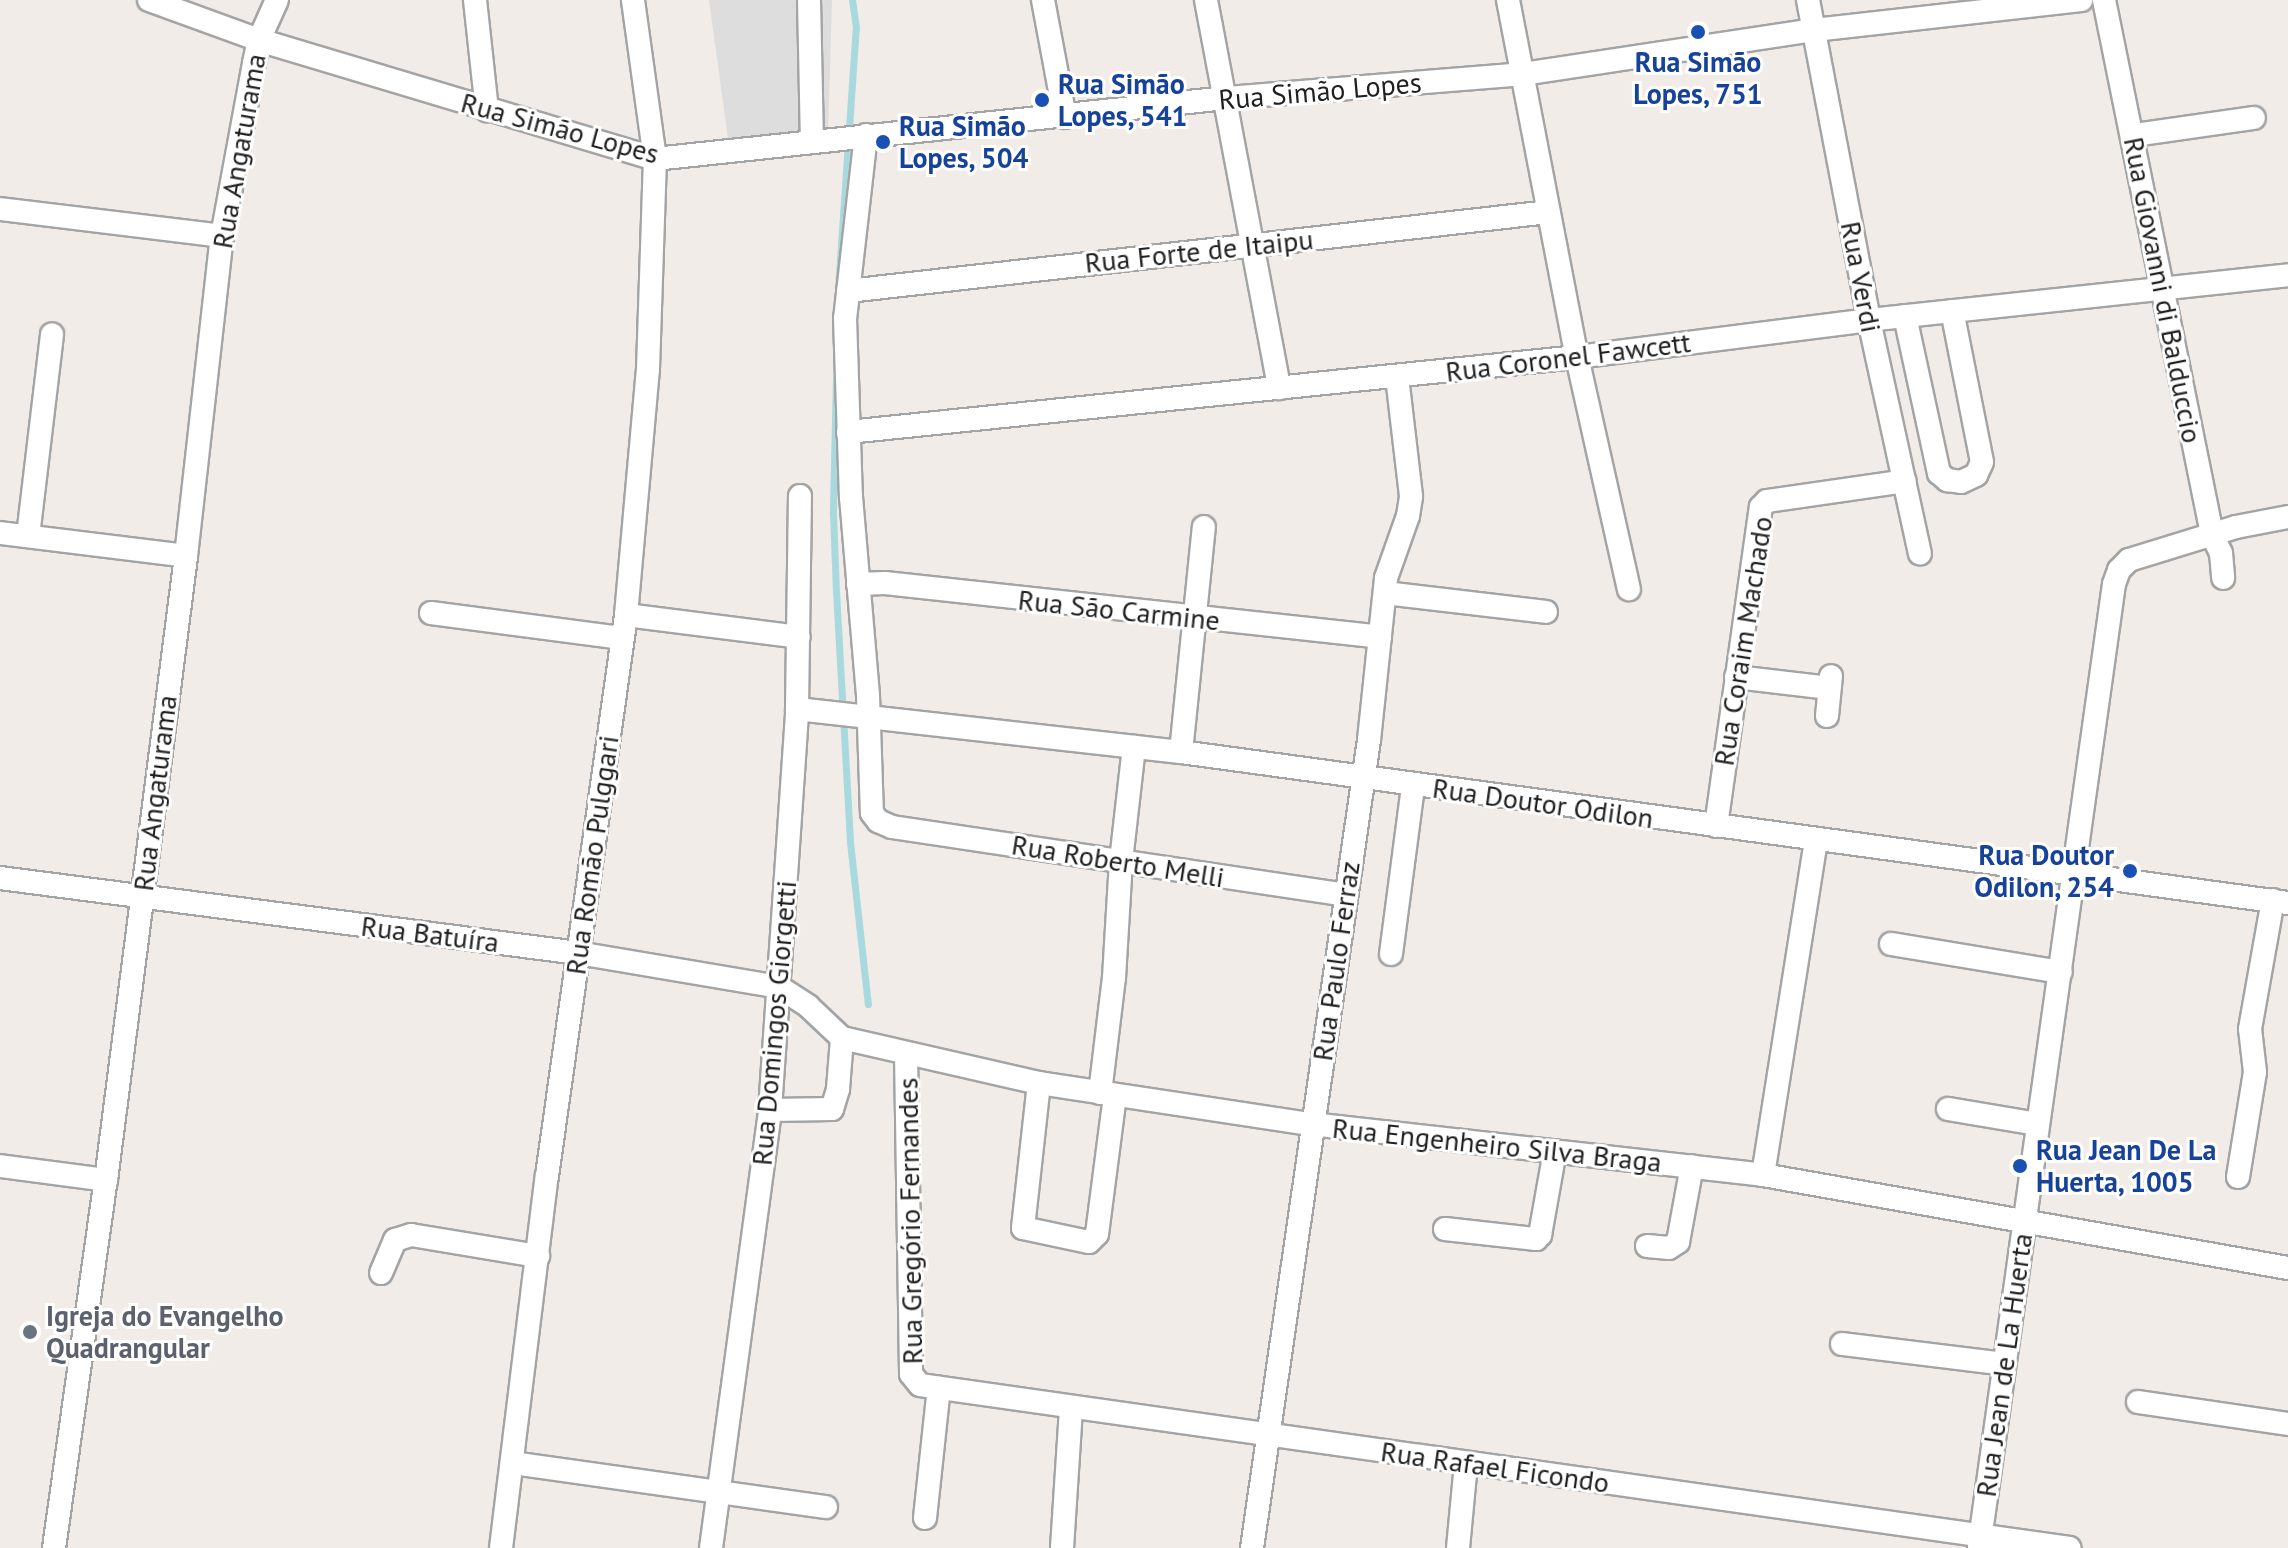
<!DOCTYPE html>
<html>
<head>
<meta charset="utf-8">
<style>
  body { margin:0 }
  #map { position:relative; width:2288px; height:1548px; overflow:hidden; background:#f1ece7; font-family:"PT Sans",sans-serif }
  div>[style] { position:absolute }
  .residential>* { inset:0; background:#dedddd }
  .stream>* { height:7px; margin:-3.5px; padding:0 3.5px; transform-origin:3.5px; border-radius:3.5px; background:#a8d9de }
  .roads { filter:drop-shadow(2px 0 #a4a4a4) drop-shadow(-2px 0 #a4a4a4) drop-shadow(0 2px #a4a4a4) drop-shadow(0 -2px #a4a4a4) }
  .minor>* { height:22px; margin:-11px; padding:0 11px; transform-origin:11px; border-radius:11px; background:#fff }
  .dots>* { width:22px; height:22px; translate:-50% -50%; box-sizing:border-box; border:4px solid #fff; border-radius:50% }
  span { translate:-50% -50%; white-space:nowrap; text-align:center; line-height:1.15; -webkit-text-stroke:6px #fff; paint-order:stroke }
  .transit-label { font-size:28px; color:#164399; font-weight:700 }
  .left { translate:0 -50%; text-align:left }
  .right { translate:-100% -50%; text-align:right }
  .street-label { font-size:28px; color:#202020 }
  .worship-label { font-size:28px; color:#5b616d; font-weight:700 }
</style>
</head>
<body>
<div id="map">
  <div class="residential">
    <div style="clip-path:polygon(709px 0,832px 0,828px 135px,729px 146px)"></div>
  </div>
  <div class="stream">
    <div style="left:838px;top:289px;width:262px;rotate:-86.1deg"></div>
    <div style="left:856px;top:28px;width:28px;rotate:-98deg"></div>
    <div style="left:836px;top:377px;width:137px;rotate:91.3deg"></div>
    <div style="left:833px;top:514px;width:77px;rotate:87.8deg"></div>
    <div style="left:836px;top:591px;width:251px;rotate:86.8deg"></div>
    <div style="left:850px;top:842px;width:163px;rotate:83.7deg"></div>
  </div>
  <div class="roads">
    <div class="minor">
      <div style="left:149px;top:0;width:117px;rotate:20deg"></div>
      <div style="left:259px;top:40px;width:413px;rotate:16.7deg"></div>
      <div style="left:655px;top:159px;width:574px;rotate:-6.1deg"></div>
      <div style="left:1226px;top:98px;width:298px;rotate:-4.6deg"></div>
      <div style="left:1523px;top:74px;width:294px;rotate:-8.6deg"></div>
      <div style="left:1814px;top:30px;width:269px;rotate:-6.4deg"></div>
      <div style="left:475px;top:0;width:111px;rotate:83.8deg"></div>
      <div style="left:809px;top:0;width:140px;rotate:88.8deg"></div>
      <div style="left:1043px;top:0;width:119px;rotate:79.4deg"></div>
      <div style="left:1206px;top:0;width:395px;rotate:79.3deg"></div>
      <div style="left:1508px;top:0;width:364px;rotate:79.1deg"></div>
      <div style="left:1577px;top:357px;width:238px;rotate:77.4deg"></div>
      <div style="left:1808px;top:0;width:326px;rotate:79.2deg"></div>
      <div style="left:1869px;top:320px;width:239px;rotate:77.7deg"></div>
      <div style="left:2104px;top:0;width:545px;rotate:78.57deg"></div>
      <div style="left:2212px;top:534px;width:21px;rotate:65deg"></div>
      <div style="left:2221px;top:553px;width:25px;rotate:85deg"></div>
      <div style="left:866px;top:135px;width:184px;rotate:96.5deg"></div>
      <div style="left:845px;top:318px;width:179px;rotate:88.1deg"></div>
      <div style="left:851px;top:497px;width:199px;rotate:85.1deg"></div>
      <div style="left:868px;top:695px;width:118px;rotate:88.1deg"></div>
      <div style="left:872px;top:813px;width:10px;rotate:53deg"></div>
      <div style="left:878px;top:821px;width:15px;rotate:23deg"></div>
      <div style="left:892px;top:827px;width:458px;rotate:8.5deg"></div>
      <div style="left:2134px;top:135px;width:121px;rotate:-8.1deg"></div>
      <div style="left:0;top:209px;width:224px;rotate:6.9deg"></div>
      <div style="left:848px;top:291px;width:705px;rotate:-6.43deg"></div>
      <div style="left:1905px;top:316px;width:161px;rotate:77.8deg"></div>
      <div style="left:1939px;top:473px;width:11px;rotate:41deg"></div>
      <div style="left:1947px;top:480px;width:14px;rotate:8deg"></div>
      <div style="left:1961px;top:482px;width:17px;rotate:-25deg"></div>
      <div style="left:1976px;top:475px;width:14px;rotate:-65deg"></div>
      <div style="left:1982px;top:462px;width:154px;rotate:-101.2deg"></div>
      <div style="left:848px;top:432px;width:733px;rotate:-5.87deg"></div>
      <div style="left:1577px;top:357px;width:294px;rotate:-7.2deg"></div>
      <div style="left:1869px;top:320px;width:421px;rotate:-6.1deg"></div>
      <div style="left:0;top:533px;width:187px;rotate:7deg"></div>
      <div style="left:28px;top:536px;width:203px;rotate:-83.2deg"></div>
      <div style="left:858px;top:584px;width:27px;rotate:-2deg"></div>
      <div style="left:885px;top:583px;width:498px;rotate:6.2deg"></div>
      <div style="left:1385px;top:593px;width:162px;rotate:6.7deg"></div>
      <div style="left:431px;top:613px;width:193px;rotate:7.5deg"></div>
      <div style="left:626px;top:615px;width:174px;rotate:7.2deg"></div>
      <div style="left:1736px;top:677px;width:94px;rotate:6.7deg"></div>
      <div style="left:797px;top:709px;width:386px;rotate:6.4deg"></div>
      <div style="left:1181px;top:752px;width:1117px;rotate:7.77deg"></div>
      <div style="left:1827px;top:716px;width:40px;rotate:-84.3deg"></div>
      <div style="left:1181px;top:752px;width:226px;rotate:-84.2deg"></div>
      <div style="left:1716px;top:826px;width:322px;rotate:-82deg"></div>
      <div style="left:1761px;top:507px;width:8px;rotate:-45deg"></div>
      <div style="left:1767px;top:501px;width:139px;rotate:-8.2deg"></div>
      <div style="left:0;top:878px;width:583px;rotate:7.39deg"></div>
      <div style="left:578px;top:953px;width:204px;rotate:9.6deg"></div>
      <div style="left:779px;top:987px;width:35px;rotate:33deg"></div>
      <div style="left:808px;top:1006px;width:47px;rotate:43.3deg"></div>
      <div style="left:1891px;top:944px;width:172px;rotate:9.4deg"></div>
      <div style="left:1391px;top:954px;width:169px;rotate:-82.5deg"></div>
      <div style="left:842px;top:1038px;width:202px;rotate:12.9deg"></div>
      <div style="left:1039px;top:1083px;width:275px;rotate:8.6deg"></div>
      <div style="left:1311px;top:1124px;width:455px;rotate:6.4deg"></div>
      <div style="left:1763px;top:1175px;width:533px;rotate:10.05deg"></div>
      <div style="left:906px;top:1053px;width:321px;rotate:89.1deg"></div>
      <div style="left:911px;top:1374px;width:14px;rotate:51deg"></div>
      <div style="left:920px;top:1385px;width:1161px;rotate:8.07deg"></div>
      <div style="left:1039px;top:1083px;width:146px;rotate:96.3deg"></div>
      <div style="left:1023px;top:1228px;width:67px;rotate:12deg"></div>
      <div style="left:1089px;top:1242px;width:11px;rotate:-45deg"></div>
      <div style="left:1097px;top:1234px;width:140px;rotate:-82.6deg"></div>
      <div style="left:1100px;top:1093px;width:116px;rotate:-83.1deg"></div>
      <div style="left:1114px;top:978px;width:117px;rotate:-86.6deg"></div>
      <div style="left:1121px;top:861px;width:115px;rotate:-83.5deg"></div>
      <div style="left:1948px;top:1109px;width:91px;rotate:9.5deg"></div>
      <div style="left:770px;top:1110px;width:62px;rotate:-0.9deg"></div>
      <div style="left:832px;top:1109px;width:21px;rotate:-73deg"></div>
      <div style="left:838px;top:1089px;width:51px;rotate:-85.5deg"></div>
      <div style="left:0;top:1166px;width:107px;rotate:7.5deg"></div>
      <div style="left:1763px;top:1175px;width:340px;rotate:-81deg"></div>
      <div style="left:2238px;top:1177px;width:106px;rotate:-80.8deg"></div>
      <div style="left:2255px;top:1072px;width:43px;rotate:-96.6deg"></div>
      <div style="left:2250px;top:1029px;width:131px;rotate:-79.9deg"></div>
      <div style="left:1445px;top:1229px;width:92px;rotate:6.3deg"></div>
      <div style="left:1536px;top:1239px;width:6px;rotate:-45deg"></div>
      <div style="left:1540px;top:1235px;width:85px;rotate:-79.9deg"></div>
      <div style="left:1647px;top:1246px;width:22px;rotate:5deg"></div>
      <div style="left:1669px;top:1248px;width:11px;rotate:-34deg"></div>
      <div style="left:1678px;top:1242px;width:77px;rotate:-79.6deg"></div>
      <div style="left:381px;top:1273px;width:36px;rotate:-67deg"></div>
      <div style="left:395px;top:1240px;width:17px;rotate:-17deg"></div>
      <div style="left:411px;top:1235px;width:129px;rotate:9.4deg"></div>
      <div style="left:1842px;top:1344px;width:163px;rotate:7deg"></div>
      <div style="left:2138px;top:1402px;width:152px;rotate:8.3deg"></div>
      <div style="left:512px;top:1463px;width:317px;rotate:8deg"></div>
      <div style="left:925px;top:1518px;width:131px;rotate:-83.9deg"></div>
      <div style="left:1979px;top:1547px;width:972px;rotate:-82.02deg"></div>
      <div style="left:2114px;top:584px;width:15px;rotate:-70deg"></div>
      <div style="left:2119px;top:570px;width:14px;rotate:-45deg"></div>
      <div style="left:2129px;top:560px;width:112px;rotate:-17.1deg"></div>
      <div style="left:2236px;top:527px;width:53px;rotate:-10.9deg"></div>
      <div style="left:54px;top:1548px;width:372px;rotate:-82deg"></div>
      <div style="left:106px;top:1180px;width:629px;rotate:-82.69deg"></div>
      <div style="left:186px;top:556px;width:322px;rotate:-83.6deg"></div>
      <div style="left:222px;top:236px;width:176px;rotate:-79.5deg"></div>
      <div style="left:254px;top:63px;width:24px;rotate:-78deg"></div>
      <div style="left:259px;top:40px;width:44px;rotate:-65.8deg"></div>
      <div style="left:501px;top:1548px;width:375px;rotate:-83deg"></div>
      <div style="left:547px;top:1176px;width:567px;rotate:-81.98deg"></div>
      <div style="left:626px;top:615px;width:247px;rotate:-84.9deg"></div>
      <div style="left:648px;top:369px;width:210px;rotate:-88.1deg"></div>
      <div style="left:655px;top:159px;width:161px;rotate:-97.9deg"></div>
      <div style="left:711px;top:1548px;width:442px;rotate:-82.3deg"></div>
      <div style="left:770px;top:1110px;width:402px;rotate:-86.1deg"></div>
      <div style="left:797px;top:709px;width:213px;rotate:-89.2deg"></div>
      <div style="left:1062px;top:1548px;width:141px;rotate:-86.3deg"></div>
      <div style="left:1252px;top:1548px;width:816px;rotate:-81.76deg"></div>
      <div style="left:1369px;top:740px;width:163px;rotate:-84deg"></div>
      <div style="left:1386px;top:578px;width:66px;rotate:-70.5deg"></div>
      <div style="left:1408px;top:516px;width:20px;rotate:-81deg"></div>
      <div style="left:1411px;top:496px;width:120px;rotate:-96.7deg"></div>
      <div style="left:1458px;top:1548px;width:85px;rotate:-84.6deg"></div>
    </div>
  </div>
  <div class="dots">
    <div style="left:1698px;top:32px;background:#1a4fb4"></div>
    <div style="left:1042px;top:100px;background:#1a4fb4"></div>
    <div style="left:883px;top:142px;background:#1a4fb4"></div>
    <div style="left:2130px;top:871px;background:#1a4fb4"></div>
    <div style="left:2020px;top:1166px;background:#1a4fb4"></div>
    <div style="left:30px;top:1332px;background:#6b7280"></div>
  </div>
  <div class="transit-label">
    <span style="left:1698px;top:78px">Rua Simão<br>Lopes, 751</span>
    <span class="left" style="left:1058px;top:100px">Rua Simão<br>Lopes, 541</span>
    <span class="left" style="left:899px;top:142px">Rua Simão<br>Lopes, 504</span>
    <span class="right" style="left:2114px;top:871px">Rua Doutor<br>Odilon, 254</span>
    <span class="left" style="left:2036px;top:1166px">Rua Jean De La<br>Huerta, 1005</span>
  </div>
  <div class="street-label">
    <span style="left:1320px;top:91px;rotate:-5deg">Rua Simão Lopes</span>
    <span style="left:560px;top:128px;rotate:15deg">Rua Simão Lopes</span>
    <span style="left:239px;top:151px;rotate:-80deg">Rua Angaturama</span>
    <span style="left:1199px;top:251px;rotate:-6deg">Rua Forte de Itaipu</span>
    <span style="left:1861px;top:277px;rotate:79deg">Rua Verdi</span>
    <span style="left:2163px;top:290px;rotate:79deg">Rua Giovanni di Balduccio</span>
    <span style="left:1568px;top:357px;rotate:-7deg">Rua Coronel Fawcett</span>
    <span style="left:1119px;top:610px;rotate:6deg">Rua São Carmine</span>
    <span style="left:1743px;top:641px;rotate:-81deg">Rua Coraim Machado</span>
    <span style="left:155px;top:793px;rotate:-83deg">Rua Angaturama</span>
    <span style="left:1543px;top:803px;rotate:8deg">Rua Doutor Odilon</span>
    <span style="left:592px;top:855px;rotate:-82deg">Rua Romão Pulggari</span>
    <span style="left:1118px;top:861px;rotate:9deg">Rua Roberto Melli</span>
    <span style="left:430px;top:934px;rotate:7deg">Rua Batuíra</span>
    <span style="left:1336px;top:961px;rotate:-82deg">Rua Paulo Ferraz</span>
    <span style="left:774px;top:1023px;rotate:-85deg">Rua Domingos Giorgetti</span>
    <span style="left:1497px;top:1145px;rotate:6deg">Rua Engenheiro Silva Braga</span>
    <span style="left:910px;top:1221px;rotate:-91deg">Rua Gregório Fernandes</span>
    <span style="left:2004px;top:1365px;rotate:-82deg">Rua Jean de La Huerta</span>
    <span style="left:1495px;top:1467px;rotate:8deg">Rua Rafael Ficondo</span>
  </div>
  <div class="worship-label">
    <span class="left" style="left:46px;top:1332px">Igreja do Evangelho<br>Quadrangular</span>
  </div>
</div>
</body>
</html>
